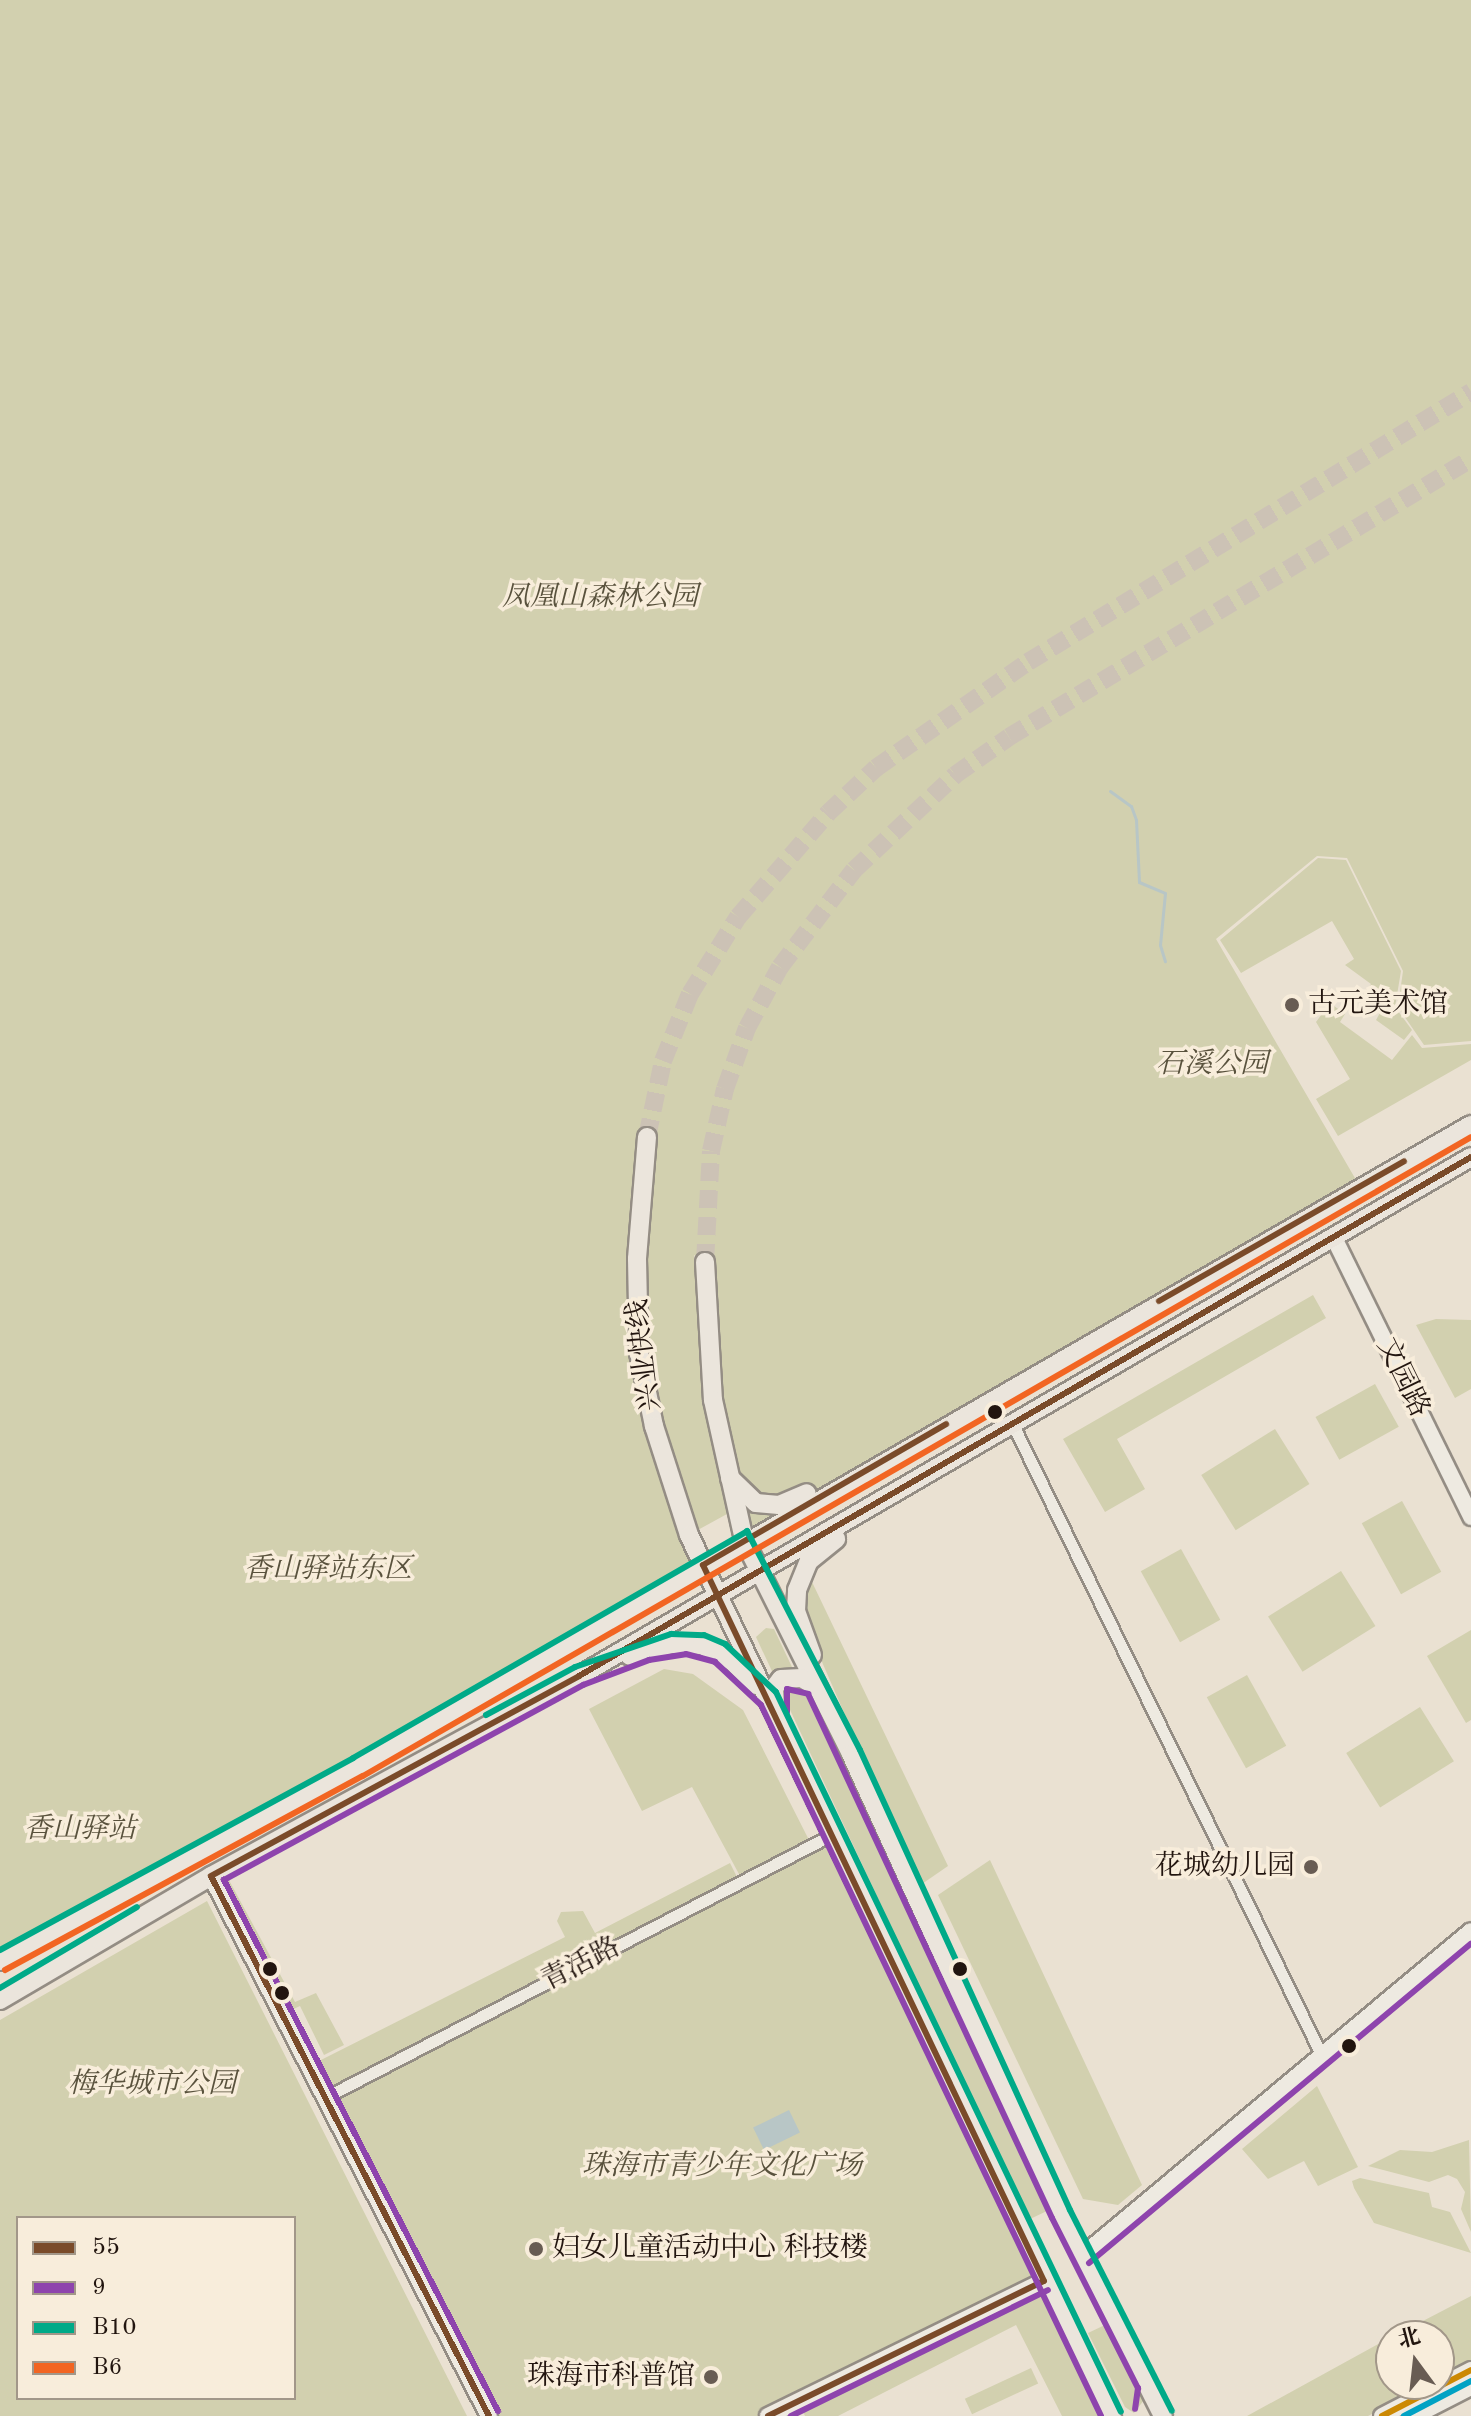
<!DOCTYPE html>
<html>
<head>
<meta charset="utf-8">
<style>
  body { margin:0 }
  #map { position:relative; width:1471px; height:2416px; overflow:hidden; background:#eae1d2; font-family:"Old Standard TT","Noto Serif SC",serif }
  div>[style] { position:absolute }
  .green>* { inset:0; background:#d2d0af; transform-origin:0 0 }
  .water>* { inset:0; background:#b8c6c6; transform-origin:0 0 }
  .stream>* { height:3px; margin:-1.5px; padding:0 1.5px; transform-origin:1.5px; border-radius:1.5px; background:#b8c6c6 }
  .primary-tunnel>* { height:18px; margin-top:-9px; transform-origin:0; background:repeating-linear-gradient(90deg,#ccc2b5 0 18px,transparent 0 27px) }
  .roads { filter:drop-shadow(2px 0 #948d84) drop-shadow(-2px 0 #948d84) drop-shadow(0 2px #948d84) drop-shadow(0 -2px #948d84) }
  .street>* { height:11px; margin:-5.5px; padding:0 5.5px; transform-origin:5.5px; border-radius:5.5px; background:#eeeae1 }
  .secondary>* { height:16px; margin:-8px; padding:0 8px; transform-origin:8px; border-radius:8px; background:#eeeae1 }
  .primary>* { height:18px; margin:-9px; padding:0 9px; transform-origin:9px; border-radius:9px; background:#ebe5dc }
  .bus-1>* { height:6px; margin:-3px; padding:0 3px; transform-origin:3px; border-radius:3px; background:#7a4b2a }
  .bus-2>* { height:6px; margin:-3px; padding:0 3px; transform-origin:3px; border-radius:3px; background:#8e44ad }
  .bus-3>* { height:6px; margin:-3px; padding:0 3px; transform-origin:3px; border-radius:3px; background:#0a8 }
  .bus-4>* { height:6px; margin:-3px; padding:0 3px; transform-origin:3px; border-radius:3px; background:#f26522 }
  .bus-5>* { height:6px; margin:-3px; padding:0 3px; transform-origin:3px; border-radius:3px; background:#cc8903 }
  .bus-6>* { height:6px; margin:-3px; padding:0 3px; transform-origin:3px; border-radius:3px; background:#02a2c4 }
  .dots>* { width:22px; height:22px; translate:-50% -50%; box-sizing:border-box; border:4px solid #f8eddb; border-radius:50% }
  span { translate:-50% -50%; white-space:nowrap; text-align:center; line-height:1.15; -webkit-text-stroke:7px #f8eddb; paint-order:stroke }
  .park-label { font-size:28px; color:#59523d; font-style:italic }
  .poi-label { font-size:28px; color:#22150f }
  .left { translate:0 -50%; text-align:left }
  .right { translate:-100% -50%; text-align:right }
  .street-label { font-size:28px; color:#22150f }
  .legend { position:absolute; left:16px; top:2216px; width:280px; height:184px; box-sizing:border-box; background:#f8eddb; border:2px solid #a29789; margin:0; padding:10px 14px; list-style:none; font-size:24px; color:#22150f }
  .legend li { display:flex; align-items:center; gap:16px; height:40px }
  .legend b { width:40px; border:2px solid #a29789 }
  .north { position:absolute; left:1375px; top:2320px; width:80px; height:80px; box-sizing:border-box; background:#f8eddb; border:2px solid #a29789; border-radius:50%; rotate:345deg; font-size:22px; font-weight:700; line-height:32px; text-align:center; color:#22150f }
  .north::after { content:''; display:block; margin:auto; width:28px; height:36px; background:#685c53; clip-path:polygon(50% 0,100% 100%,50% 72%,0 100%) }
</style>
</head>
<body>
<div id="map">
  <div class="green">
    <div style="clip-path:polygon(0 0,1471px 0,1471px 1041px,1424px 1045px,1398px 1007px,1403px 971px,1347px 858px,1317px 856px,1216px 939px,1359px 1185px,744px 1540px,717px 1429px,705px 1262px,694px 1255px,703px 1400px,727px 1514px,696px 1531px,665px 1429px,646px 1319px,639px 1353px,703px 1565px,0 1961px)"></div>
    <div style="clip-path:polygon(1318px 858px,1346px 860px,1401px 971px,1395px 1007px,1412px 1030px,1404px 1040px,1376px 1020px,1381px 1011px,1362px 997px,1371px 984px,1345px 965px,1354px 959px,1332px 921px,1241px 973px,1220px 940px)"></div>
    <div style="clip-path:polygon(1330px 1003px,1345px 1014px,1340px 1022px,1392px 1060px,1412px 1035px,1422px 1048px,1471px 1044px,1471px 1060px,1338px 1136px,1316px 1099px,1350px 1079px,1316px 1022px)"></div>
    <div style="clip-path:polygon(1313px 1295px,1326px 1318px,1117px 1439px,1145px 1489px,1105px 1512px,1063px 1439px)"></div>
    <div style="clip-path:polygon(1436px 1319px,1471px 1320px,1471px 1389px,1455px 1398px,1416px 1325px)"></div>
    <div style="left:1375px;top:1384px;width:49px;height:68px;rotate:61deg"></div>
    <div style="left:1275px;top:1429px;width:65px;height:87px;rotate:58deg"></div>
    <div style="left:1402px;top:1501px;width:81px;height:46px;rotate:61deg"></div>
    <div style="left:1181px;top:1549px;width:81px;height:46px;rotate:61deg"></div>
    <div style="left:1341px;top:1571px;width:65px;height:86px;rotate:58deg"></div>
    <div style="clip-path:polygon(812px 1582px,948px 1866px,919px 1886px,803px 1618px,803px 1590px)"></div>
    <div style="clip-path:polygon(766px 1628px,774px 1629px,1049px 2210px,1028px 2220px,756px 1637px)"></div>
    <div style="clip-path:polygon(1471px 1630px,1471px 1720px,1466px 1723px,1427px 1656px)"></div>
    <div style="clip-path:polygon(664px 1669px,693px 1674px,743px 1710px,809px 1840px,740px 1876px,692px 1787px,642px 1811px,589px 1709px)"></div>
    <div style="left:1247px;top:1675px;width:81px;height:46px;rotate:61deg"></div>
    <div style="left:1420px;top:1707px;width:64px;height:87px;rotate:58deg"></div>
    <div style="clip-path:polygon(835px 1834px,1044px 2280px,768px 2416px,490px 2416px,326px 2097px)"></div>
    <div style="clip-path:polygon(990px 1860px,1142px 2185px,1118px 2205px,1083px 2199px,938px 1895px)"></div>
    <div style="clip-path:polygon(730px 1863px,739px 1881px,328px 2093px,313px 2064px,565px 1937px,557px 1921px,561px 1912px,583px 1911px,595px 1933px)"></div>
    <div style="clip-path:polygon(224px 1871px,295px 2002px,316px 1993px,344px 2045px,324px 2055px,300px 2006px,285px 2013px,214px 1877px)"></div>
    <div style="clip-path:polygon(evenodd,207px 1901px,467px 2416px,0 2416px,0 2020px,207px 1901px,294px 2218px,294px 2398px,18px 2398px,18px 2218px,294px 2218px)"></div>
    <div style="clip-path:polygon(1317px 2086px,1358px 2167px,1318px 2186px,1304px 2161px,1268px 2179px,1242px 2149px)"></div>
    <div style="clip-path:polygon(1469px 2140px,1471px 2232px,1461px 2209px,1465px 2192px,1457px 2179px,1448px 2175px,1429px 2182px,1368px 2166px,1400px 2150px,1432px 2152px)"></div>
    <div style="clip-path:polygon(1360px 2178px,1429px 2193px,1432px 2207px,1450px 2212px,1471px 2253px,1374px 2223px,1354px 2188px,1352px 2181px)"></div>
    <div style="clip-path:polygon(1038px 2289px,1100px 2416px,1062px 2416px,1016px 2325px,838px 2416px,805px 2416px,801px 2408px)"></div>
    <div style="clip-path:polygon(1471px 2296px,1471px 2363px,1439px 2379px,1439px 2336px,1394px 2336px)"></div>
    <div style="clip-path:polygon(1107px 2324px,1144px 2400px,1134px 2413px,1125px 2407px,1088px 2333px)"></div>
    <div style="clip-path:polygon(1391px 2337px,1391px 2384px,1430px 2384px,1368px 2416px,1247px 2416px)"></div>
    <div style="left:1031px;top:2368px;width:17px;height:73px;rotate:65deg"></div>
  </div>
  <div class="water">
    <div style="left:789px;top:2110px;width:25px;height:40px;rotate:64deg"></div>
  </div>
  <div class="stream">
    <div style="left:1110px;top:791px;width:26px;rotate:36deg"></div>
    <div style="left:1131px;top:806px;width:15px;rotate:70deg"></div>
    <div style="left:1136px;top:820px;width:62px;rotate:87.2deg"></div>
    <div style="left:1139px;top:882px;width:28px;rotate:23deg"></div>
    <div style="left:1165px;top:893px;width:52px;rotate:95.5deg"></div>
    <div style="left:1160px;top:945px;width:17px;rotate:73deg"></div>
  </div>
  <div class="primary-tunnel">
    <div style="left:647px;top:1137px;width:78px;rotate:-78.1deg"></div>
    <div style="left:663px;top:1061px;width:72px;rotate:-68.1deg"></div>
    <div style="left:690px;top:994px;width:91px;rotate:-58.1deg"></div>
    <div style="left:738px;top:917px;width:138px;rotate:-49.1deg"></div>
    <div style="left:828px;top:813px;width:66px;rotate:-43.2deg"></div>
    <div style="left:876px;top:768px;width:185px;rotate:-34.9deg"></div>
    <div style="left:1028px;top:662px;width:519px;rotate:-31.36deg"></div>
    <div style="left:705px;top:1262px;width:111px;rotate:-86.9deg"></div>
    <div style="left:711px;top:1151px;width:64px;rotate:-77.3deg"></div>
    <div style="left:725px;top:1089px;width:65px;rotate:-70.2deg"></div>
    <div style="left:747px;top:1028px;width:69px;rotate:-61.6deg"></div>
    <div style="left:780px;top:967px;width:122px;rotate:-52.7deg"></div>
    <div style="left:854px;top:870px;width:139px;rotate:-43.2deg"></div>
    <div style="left:955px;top:775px;width:66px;rotate:-35.1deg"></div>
    <div style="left:1009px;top:737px;width:539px;rotate:-31.04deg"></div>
  </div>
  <div class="roads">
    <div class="street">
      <div style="left:1012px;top:1423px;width:705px;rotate:63.91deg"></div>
      <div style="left:326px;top:2097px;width:573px;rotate:-27.41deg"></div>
    </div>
    <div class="secondary">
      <div style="left:1334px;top:1238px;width:311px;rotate:63.8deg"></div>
      <div style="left:211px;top:1876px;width:607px;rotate:62.76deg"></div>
      <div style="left:1083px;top:2255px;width:505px;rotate:-39.86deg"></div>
      <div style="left:768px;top:2416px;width:307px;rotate:-26.1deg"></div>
      <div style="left:1382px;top:2416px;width:100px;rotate:-27.3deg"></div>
      <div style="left:1414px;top:2416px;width:64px;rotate:-27deg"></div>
    </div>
    <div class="primary">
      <div style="left:647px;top:1137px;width:122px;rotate:94.7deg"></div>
      <div style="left:637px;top:1259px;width:94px;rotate:88.8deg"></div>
      <div style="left:639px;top:1353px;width:75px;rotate:78.4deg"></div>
      <div style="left:654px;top:1426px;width:114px;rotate:72.2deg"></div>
      <div style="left:689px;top:1535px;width:977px;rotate:64.35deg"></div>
      <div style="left:705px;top:1262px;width:138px;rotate:86.7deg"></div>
      <div style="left:713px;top:1400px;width:143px;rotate:77.5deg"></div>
      <div style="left:744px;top:1540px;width:239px;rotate:63.4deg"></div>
      <div style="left:851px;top:1754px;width:506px;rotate:65.46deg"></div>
      <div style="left:1061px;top:2214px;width:226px;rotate:63.2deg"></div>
      <div style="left:730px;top:1478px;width:36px;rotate:44deg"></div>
      <div style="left:756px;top:1503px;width:23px;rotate:5deg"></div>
      <div style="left:779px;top:1505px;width:30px;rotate:-23deg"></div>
      <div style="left:812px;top:1655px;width:47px;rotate:-110deg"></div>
      <div style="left:796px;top:1611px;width:21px;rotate:-87deg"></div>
      <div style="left:797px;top:1590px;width:31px;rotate:-68deg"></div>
      <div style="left:809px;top:1561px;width:35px;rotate:-39deg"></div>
      <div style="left:630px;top:1656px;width:44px;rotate:-15.9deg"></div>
      <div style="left:672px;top:1644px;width:30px;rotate:2deg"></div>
      <div style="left:702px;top:1645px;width:34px;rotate:28deg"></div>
      <div style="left:732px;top:1661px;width:34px;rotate:45deg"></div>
      <div style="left:775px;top:1707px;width:19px;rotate:-93deg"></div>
      <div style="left:774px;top:1688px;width:11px;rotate:-52deg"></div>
      <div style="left:781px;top:1679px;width:21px;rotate:-3deg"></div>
      <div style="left:802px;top:1678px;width:17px;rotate:33deg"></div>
      <div style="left:0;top:1961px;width:407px;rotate:-28.5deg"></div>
      <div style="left:358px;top:1767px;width:1285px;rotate:-29.98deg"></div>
      <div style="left:0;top:2000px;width:245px;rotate:-30.4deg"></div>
      <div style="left:211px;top:1876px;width:419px;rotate:-28.5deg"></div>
      <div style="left:579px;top:1676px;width:1032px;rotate:-30.19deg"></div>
    </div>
  </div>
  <div class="bus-1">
    <div style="left:1159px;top:1301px;width:282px;rotate:-29.7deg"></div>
    <div style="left:489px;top:2416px;width:607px;rotate:-117.24deg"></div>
    <div style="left:211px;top:1876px;width:419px;rotate:-28.5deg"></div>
    <div style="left:579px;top:1676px;width:1032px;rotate:-30.19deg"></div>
    <div style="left:768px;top:2416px;width:307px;rotate:-26.1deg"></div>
    <div style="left:1044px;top:2281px;width:793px;rotate:-115.47deg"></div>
    <div style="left:703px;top:1565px;width:281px;rotate:-30.1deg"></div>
  </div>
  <div class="bus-2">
    <div style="left:787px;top:1712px;width:23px;rotate:-90deg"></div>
    <div style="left:787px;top:1689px;width:22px;rotate:13deg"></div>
    <div style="left:808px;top:1694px;width:578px;rotate:65.03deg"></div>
    <div style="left:1052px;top:2218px;width:191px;rotate:63.2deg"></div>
    <div style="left:1138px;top:2388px;width:21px;rotate:98deg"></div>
    <div style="left:1089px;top:2263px;width:498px;rotate:-39.9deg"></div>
    <div style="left:498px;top:2411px;width:598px;rotate:-117.29deg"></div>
    <div style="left:224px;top:1880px;width:409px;rotate:-28.5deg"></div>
    <div style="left:583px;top:1685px;width:71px;rotate:-20.7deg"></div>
    <div style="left:649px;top:1660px;width:37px;rotate:-9deg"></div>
    <div style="left:686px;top:1654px;width:30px;rotate:15deg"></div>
    <div style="left:715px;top:1662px;width:63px;rotate:43.1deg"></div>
    <div style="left:761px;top:1705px;width:788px;rotate:64.44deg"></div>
    <div style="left:791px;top:2416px;width:286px;rotate:-26.1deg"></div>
  </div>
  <div class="bus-3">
    <div style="left:486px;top:1715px;width:101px;rotate:-28.3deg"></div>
    <div style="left:575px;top:1667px;width:102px;rotate:-19deg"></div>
    <div style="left:671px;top:1634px;width:33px;rotate:2deg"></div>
    <div style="left:704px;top:1635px;width:23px;rotate:23deg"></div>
    <div style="left:725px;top:1644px;width:70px;rotate:43.3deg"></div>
    <div style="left:776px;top:1692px;width:798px;rotate:64.4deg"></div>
    <div style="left:0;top:1950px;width:402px;rotate:-28.5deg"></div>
    <div style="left:353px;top:1758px;width:455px;rotate:-29.9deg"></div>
    <div style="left:747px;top:1531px;width:246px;rotate:62.7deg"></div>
    <div style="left:860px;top:1750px;width:506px;rotate:65.46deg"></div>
    <div style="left:1070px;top:2210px;width:225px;rotate:63.1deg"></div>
    <div style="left:0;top:1988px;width:159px;rotate:-30.6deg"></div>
  </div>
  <div class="bus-4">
    <div style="left:5px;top:1970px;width:407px;rotate:-28.5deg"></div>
    <div style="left:363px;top:1776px;width:1279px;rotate:-29.97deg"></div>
  </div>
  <div class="bus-5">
    <div style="left:1382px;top:2416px;width:100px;rotate:-27.3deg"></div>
  </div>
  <div class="bus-6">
    <div style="left:1404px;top:2416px;width:76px;rotate:-27.6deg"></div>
  </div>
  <div class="dots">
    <div style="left:1292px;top:1005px;background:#685c53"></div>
    <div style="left:995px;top:1412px;background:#22150f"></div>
    <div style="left:1311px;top:1867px;background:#685c53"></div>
    <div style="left:270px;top:1969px;background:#22150f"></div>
    <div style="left:960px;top:1969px;background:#22150f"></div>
    <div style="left:282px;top:1993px;background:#22150f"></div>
    <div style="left:1349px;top:2046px;background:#22150f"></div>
    <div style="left:536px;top:2249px;background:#685c53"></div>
    <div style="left:711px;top:2377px;background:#685c53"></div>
  </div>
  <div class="park-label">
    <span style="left:600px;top:598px">凤凰山森林公园</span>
    <span style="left:1212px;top:1065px">石溪公园</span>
    <span style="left:328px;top:1570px">香山驿站东区</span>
    <span style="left:80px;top:1830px">香山驿站</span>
    <span style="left:152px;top:2085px">梅华城市公园</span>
    <span style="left:722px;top:2167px">珠海市青少年文化广场</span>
  </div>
  <div class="poi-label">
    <span class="left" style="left:1308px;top:1005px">古元美术馆</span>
    <span class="right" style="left:1295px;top:1867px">花城幼儿园</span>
    <span class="left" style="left:552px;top:2249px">妇女儿童活动中心 科技楼</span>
    <span class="right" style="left:695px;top:2377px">珠海市科普馆</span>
  </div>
  <div class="street-label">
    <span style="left:645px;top:1355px;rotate:-97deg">兴业快线</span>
    <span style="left:1402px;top:1378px;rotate:64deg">文园路</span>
    <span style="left:581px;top:1965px;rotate:-27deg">青活路</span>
  </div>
  <ul class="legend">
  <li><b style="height:10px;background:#7a4b2a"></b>55</li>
  <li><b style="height:10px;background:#8e44ad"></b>9</li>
  <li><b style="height:10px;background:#0a8"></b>B10</li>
  <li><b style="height:10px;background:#f26522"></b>B6</li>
  </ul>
  <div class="north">北</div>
</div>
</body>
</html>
